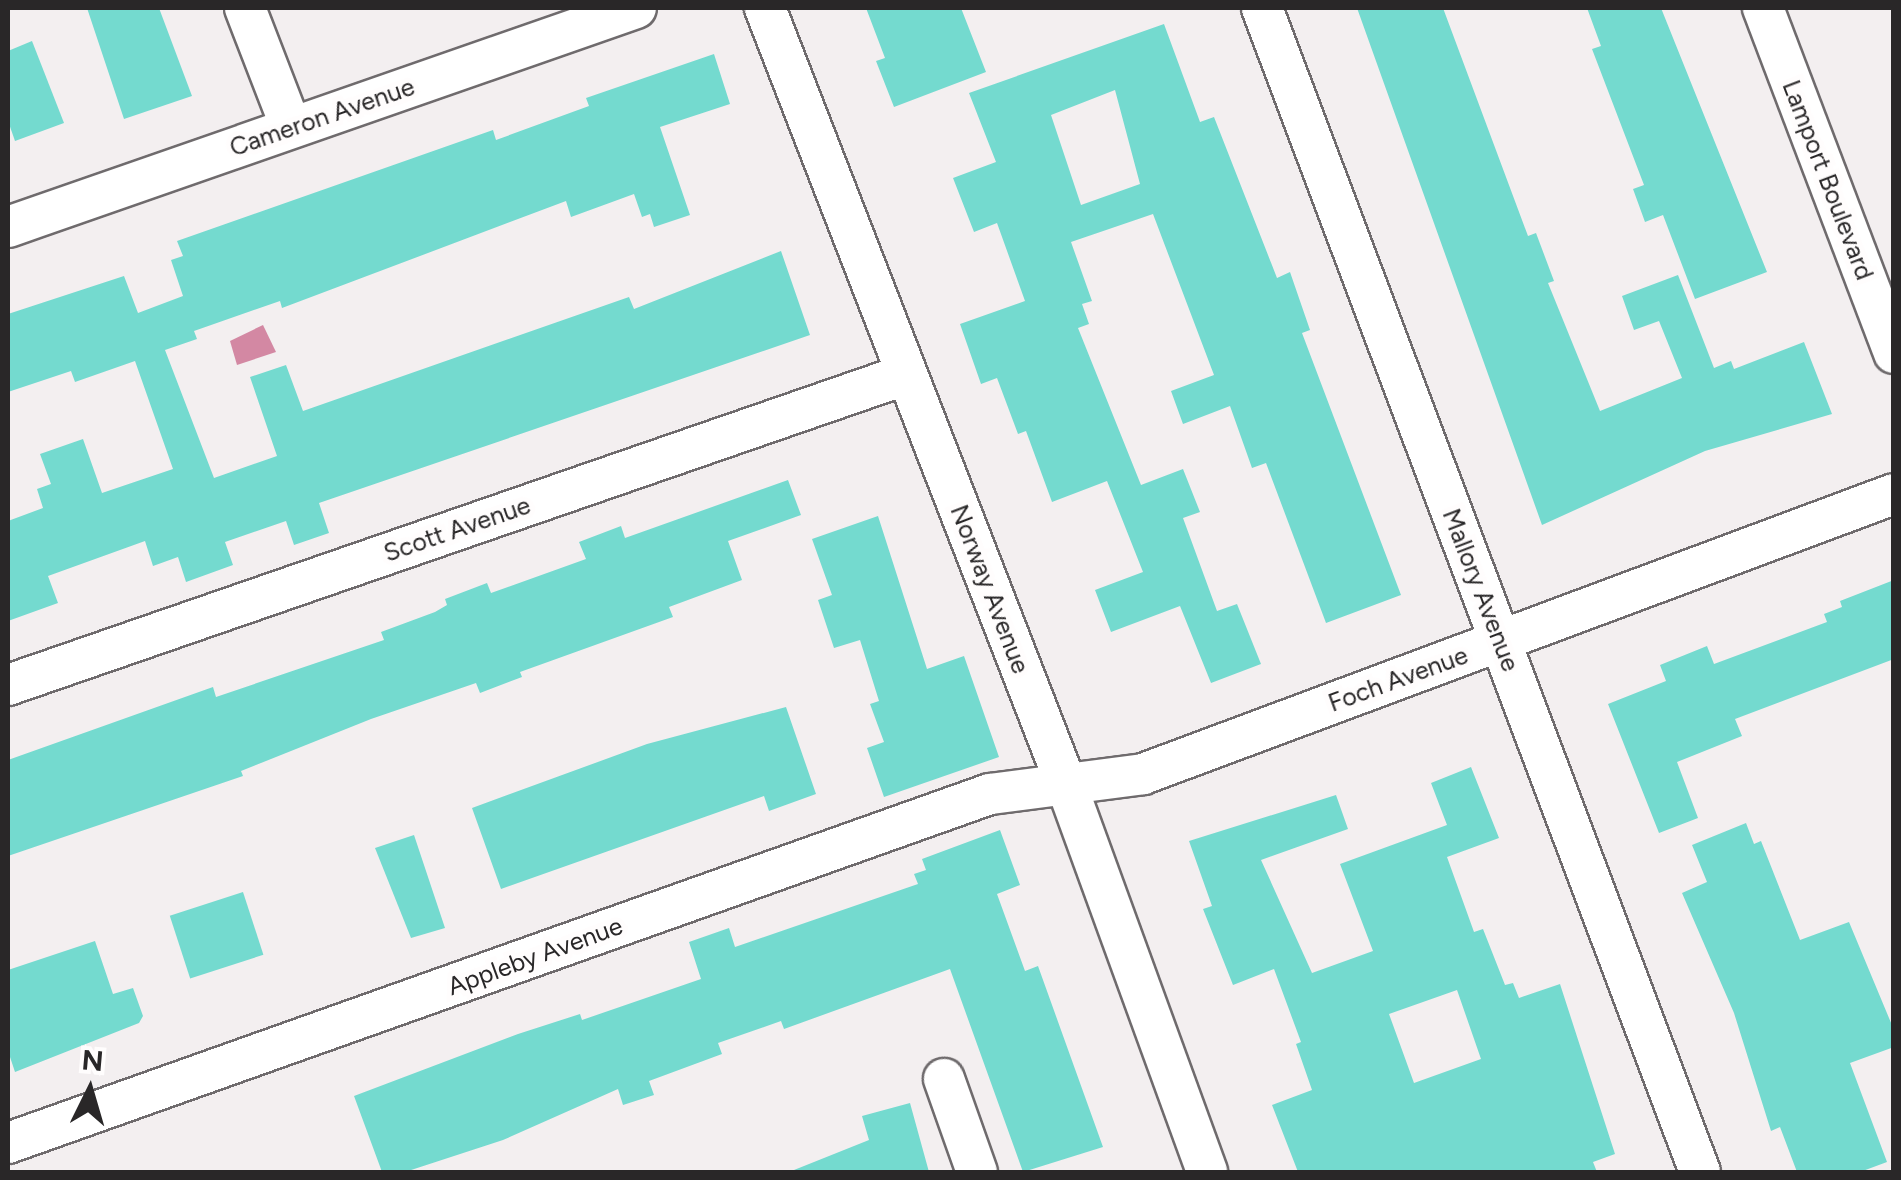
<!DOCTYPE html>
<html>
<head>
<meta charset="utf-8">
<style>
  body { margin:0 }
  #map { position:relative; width:1901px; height:1180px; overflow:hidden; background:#f3eff0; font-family:Figtree,sans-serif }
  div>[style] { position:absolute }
  .water>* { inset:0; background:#d388a3 }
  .building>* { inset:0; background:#74dacf; transform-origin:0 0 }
  .roads { filter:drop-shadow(2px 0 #6f6b6d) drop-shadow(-2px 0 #6f6b6d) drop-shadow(0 2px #6f6b6d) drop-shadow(0 -2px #6f6b6d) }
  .minor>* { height:40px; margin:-20px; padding:0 20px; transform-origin:20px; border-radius:20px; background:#fff }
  span { translate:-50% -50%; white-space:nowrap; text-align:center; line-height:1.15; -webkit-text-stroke:10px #fffdfd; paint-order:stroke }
  .street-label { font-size:25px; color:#292728 }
  .frame { position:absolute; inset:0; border:10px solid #292728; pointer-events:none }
  .north { position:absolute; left:40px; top:1040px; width:100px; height:100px; -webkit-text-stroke:8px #fffdfd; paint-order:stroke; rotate:5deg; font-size:28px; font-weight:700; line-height:40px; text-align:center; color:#292728 }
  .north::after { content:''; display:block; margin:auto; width:35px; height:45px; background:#292728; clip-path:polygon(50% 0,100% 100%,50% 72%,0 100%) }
</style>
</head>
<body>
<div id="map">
  <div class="water">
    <div style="clip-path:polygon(263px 325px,276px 352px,237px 365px,230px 341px)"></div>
  </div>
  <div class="building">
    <div style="clip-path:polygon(87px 8px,159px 8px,192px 96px,124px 119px)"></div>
    <div style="clip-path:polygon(866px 8px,961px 8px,986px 72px,894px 107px,876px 61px,885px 58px)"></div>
    <div style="clip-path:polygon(1357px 8px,1443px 8px,1528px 236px,1536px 233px,1554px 281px,1548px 283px,1600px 411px,1682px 378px,1659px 321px,1634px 330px,1622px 296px,1678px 275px,1714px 368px,1731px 361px,1734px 369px,1804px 342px,1832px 414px,1705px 451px,1542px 525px)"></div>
    <div style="clip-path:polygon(1587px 8px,1661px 8px,1767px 272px,1695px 299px,1663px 215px,1645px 222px,1633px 189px,1644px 185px,1592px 49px,1601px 46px)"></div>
    <div style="clip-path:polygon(evenodd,1164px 24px,1200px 122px,1214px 117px,1277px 278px,1290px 272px,1310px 330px,1302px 333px,1401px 595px,1326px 623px,1266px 463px,1252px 468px,1230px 406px,1183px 424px,1171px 391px,1214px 375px,1153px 214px,1071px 242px,1092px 301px,1082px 304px,1089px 324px,1078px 328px,1141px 485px,1183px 469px,1200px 512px,1183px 518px,1217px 611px,1237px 604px,1261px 664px,1211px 683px,1180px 606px,1111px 632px,1095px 590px,1143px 572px,1107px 481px,1052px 502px,1026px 431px,1018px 434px,997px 378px,981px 384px,960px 324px,1025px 301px,997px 223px,974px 232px,953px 178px,996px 162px,969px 93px,1164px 24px,1115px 90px,1140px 184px,1081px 205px,1051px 115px,1115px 90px)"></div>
    <div style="clip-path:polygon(32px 41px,64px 123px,15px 141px,8px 121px,8px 51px)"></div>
    <div style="clip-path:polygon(714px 54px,730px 104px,660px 127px,690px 215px,654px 227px,650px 214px,642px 217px,634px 194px,571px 217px,566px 201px,282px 308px,280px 301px,194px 331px,197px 339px,165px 350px,214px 478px,277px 456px,250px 377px,286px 365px,303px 411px,629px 297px,634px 309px,781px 251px,810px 335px,319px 503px,329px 533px,294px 545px,286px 521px,225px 542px,233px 565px,186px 582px,178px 557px,153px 566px,145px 541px,48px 576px,58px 603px,8px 621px,8px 521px,43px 508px,37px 489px,51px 484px,40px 454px,83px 439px,102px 493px,173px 469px,135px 361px,75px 382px,71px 371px,8px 392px,8px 314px,124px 276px,138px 313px,183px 296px,171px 260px,183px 256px,177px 241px,493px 130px,496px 140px,589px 106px,586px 98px)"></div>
    <div style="clip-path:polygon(788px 480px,801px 515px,728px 541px,742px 580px,669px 607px,673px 617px,520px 672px,522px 677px,480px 693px,476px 683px,371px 719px,241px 771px,243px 776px,8px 856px,8px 760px,213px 687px,216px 697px,384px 640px,381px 632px,435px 612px,447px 605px,445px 599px,487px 583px,491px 593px,586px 559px,579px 542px,621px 526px,625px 538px)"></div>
    <div style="clip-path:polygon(878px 516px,927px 669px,964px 656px,999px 757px,884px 797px,867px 748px,884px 742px,870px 704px,879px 701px,860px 640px,834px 648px,818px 600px,832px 595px,812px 539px)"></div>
    <div style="clip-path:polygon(1894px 580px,1894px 659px,1735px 719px,1742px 736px,1677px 762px,1698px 818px,1659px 833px,1608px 704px,1666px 681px,1660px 665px,1707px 646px,1714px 664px,1827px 622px,1824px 614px,1842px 607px,1840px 601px)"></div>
    <div style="clip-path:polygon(786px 707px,816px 794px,769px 811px,764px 796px,501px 889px,472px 808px,647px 744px)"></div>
    <div style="clip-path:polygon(evenodd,1471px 767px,1499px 838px,1447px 857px,1474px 932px,1483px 929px,1505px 985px,1513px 983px,1519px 998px,1560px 984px,1615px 1154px,1593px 1162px,1597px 1172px,1298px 1172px,1272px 1105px,1312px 1090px,1296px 1044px,1301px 1042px,1274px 969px,1233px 985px,1203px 909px,1212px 906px,1189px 841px,1336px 795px,1348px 829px,1261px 860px,1312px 973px,1373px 951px,1340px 864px,1447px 825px,1431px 783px,1471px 767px,1457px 990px,1481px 1059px,1414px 1083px,1389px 1014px,1457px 990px)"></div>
    <div style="clip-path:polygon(1746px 823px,1754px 844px,1761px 841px,1800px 940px,1849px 922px,1894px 1030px,1894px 1047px,1850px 1063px,1887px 1162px,1860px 1172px,1797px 1172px,1780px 1127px,1771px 1131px,1734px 1013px,1682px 893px,1707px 882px,1692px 845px)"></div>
    <div style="clip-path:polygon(1000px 830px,1020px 885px,997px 894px,1025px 971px,1038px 966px,1103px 1147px,1023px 1172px,950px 969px,784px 1029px,781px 1021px,718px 1043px,722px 1054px,649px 1081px,654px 1095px,623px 1105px,618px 1089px,503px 1140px,405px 1172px,382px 1172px,354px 1096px,518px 1034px,580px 1014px,582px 1020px,701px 979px,689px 942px,729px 928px,735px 947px,918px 884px,914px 874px,926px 870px,922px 859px)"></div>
    <div style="clip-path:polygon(414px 835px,445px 928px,411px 938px,375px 848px)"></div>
    <div style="left:243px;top:892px;width:66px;height:77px;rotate:72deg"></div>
    <div style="clip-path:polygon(95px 941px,113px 994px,133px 988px,143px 1016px,139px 1023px,15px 1072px,8px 1051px,8px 970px)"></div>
    <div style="clip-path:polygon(910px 1103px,929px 1172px,789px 1172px,869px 1140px,862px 1116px)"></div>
  </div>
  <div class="roads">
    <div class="minor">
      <div style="left:245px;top:8px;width:128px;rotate:68.9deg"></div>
      <div style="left:765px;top:8px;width:832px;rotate:68.8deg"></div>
      <div style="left:1066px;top:784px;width:413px;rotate:70deg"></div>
      <div style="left:1262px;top:8px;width:1244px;rotate:69.38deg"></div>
      <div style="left:1763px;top:8px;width:369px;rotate:69.2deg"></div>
      <div style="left:8px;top:227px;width:665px;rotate:-19.22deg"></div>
      <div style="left:8px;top:685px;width:951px;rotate:-19.08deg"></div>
      <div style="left:944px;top:1079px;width:99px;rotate:70.5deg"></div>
      <div style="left:8px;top:1143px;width:1042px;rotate:-19.57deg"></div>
      <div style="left:990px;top:794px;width:154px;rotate:-7.4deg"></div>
      <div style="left:1143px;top:774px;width:801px;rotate:-20.45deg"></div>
    </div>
  </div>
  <div class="street-label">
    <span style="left:322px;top:117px;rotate:-19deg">Cameron Avenue</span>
    <span style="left:1828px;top:180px;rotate:69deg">Lamport Boulevard</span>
    <span style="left:457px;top:529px;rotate:-19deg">Scott Avenue</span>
    <span style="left:990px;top:589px;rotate:69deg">Norway Avenue</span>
    <span style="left:1481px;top:590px;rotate:69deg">Mallory Avenue</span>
    <span style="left:1398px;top:679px;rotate:-20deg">Foch Avenue</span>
    <span style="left:535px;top:956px;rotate:-20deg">Appleby Avenue</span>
  </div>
  <div class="frame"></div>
  <div class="north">N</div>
</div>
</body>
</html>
